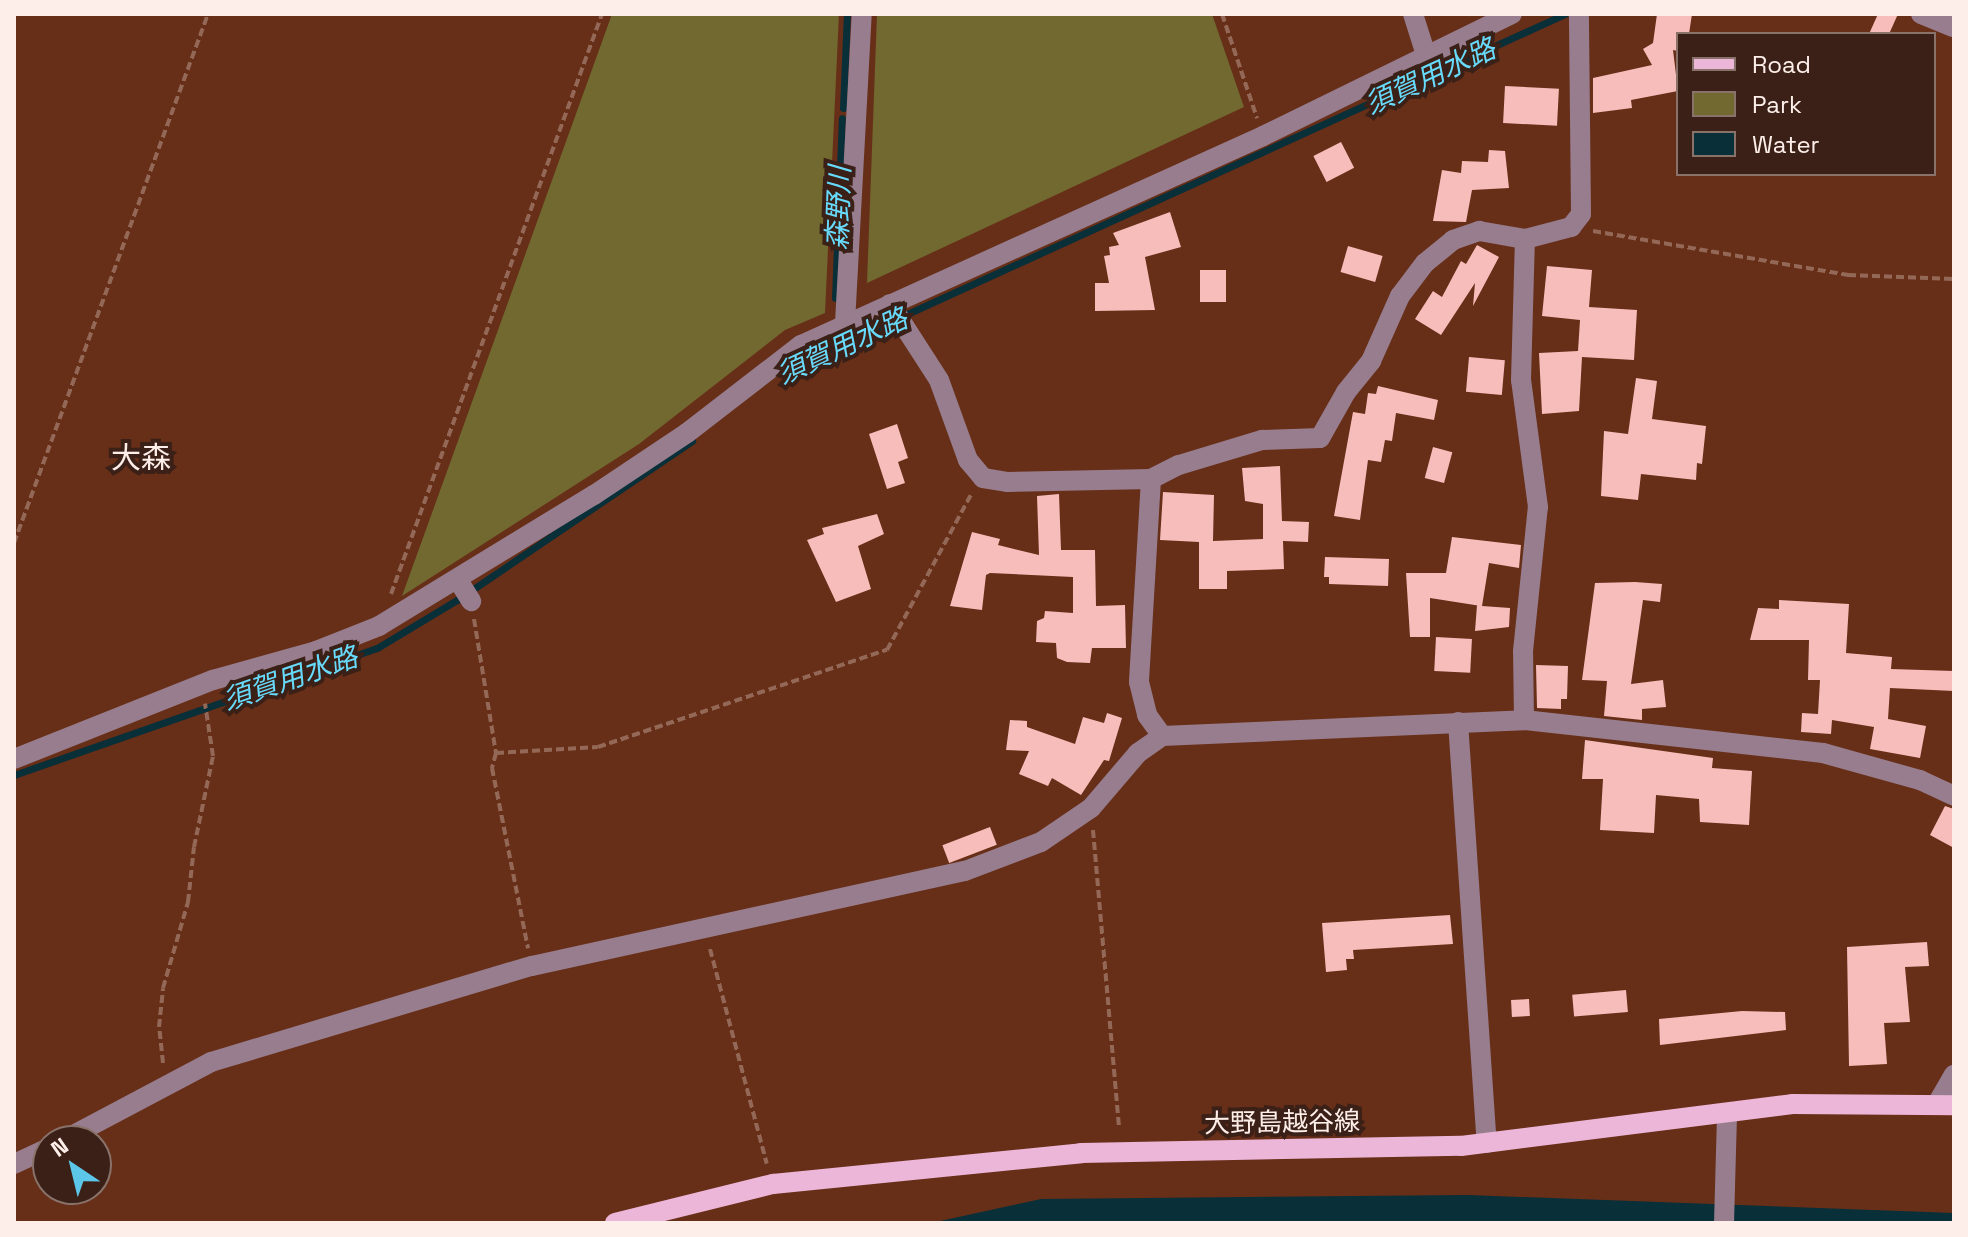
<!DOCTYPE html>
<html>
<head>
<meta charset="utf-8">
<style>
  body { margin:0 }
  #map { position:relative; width:1968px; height:1237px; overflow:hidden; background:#672e18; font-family:"Space Grotesk","Noto Sans JP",sans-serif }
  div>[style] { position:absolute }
  .green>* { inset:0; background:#716930 }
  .water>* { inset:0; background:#092f39 }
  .stream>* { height:7px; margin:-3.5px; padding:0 3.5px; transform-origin:3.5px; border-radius:3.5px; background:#092f39 }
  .building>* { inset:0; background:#f7bdbb; transform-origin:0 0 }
  .path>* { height:4px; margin-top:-2px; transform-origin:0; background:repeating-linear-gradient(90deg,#946857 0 8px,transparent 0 12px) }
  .minor>* { height:20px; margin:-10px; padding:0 10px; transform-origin:10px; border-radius:10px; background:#977d8d }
  .major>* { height:20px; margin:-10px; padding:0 10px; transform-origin:10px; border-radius:10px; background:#ebb6d8 }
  span { translate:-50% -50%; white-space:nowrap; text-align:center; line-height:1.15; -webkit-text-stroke:8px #3a2016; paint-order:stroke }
  .street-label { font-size:26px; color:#fdeee9 }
  .water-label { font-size:28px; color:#68dbfd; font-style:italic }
  .quarter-label { font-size:30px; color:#fdeee9 }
  .frame { position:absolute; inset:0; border:16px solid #fdeee9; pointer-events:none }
  .legend { position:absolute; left:1676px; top:32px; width:260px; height:144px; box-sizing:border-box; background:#3a2016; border:2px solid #88726a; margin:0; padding:10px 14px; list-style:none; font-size:24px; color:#fdeee9 }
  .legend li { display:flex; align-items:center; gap:16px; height:40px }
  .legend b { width:40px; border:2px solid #88726a }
  .north { position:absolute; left:32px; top:1125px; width:80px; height:80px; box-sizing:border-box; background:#3a2016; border:2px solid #88726a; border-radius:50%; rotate:325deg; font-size:22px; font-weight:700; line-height:32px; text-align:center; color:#fdeee9 }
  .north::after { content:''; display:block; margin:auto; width:28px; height:36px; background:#5cc7e8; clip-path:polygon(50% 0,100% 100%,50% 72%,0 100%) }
</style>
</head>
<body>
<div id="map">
  <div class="green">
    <div style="clip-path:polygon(612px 14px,839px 14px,825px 313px,785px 330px,639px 444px,402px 596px)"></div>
    <div style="clip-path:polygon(877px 14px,1212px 14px,1244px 107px,867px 283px)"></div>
  </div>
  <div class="water">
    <div style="clip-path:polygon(1468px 1195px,1954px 1213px,1954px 1223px,931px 1223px,1041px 1199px)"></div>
  </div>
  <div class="stream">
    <div style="left:843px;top:108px;width:94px;rotate:-87.6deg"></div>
    <div style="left:835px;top:298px;width:180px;rotate:-87.8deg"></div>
    <div style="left:780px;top:372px;width:863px;rotate:-24.52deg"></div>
    <div style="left:14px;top:775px;width:385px;rotate:-19.3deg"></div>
    <div style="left:377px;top:648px;width:93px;rotate:-31deg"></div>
    <div style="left:457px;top:600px;width:284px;rotate:-34.1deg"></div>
  </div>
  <div class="building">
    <div style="clip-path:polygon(1657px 14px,1692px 14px,1689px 34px,1678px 34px,1678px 51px,1673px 50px,1678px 91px,1631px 100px,1632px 108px,1593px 113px,1593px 78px,1652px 65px,1643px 49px,1653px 43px)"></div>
    <div style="clip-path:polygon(1878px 14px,1898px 14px,1889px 34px,1869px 34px)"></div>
    <div style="left:1505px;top:86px;width:54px;height:37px;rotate:3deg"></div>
    <div style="left:1341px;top:142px;width:29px;height:31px;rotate:63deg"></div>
    <div style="clip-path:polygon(1489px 150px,1505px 151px,1509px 188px,1472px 190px,1466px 222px,1433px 221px,1442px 170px,1461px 173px,1462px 161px,1488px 162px)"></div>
    <div style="clip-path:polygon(1170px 212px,1181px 247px,1145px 257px,1155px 310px,1095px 311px,1095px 283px,1109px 283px,1104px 256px,1110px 255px,1109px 247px,1119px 245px,1113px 233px)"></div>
    <div style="clip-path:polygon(1477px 245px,1499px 257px,1473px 306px,1475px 283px,1441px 335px,1415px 319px,1433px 291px,1442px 297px,1461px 261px,1466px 264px)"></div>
    <div style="left:1348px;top:246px;width:36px;height:27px;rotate:16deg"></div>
    <div style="clip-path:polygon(1547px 266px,1592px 270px,1589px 307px,1637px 310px,1634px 360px,1582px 357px,1579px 411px,1542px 414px,1539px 353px,1578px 351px,1580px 320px,1542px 316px)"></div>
    <div style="left:1226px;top:270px;width:32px;height:26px;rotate:90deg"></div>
    <div style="left:1469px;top:357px;width:36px;height:35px;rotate:5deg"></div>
    <div style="clip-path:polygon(1636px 378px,1657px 381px,1652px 419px,1706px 426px,1702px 464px,1697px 463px,1696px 480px,1641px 474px,1638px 500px,1601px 496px,1604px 431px,1628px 434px)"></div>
    <div style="clip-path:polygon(1378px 386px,1438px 400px,1434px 420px,1396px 413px,1392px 441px,1385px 440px,1381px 462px,1368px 460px,1360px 520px,1334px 516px,1353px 412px,1365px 414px,1368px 393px,1376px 394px)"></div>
    <div style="clip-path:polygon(897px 424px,908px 458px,898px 462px,905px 483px,887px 489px,869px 434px)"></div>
    <div style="left:1433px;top:447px;width:20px;height:32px;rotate:15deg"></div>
    <div style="clip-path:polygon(1280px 466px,1282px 521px,1309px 522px,1308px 542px,1283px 541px,1284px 569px,1227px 571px,1227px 589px,1199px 589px,1199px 542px,1160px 540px,1163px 492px,1214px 495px,1213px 541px,1263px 539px,1263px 504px,1245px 501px,1242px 468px)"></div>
    <div style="clip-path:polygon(1059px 494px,1061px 550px,1095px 550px,1096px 606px,1125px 605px,1126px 648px,1092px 648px,1090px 663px,1067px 662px,1057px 658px,1056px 643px,1036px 642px,1037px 621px,1044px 618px,1045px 611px,1073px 613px,1073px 577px,990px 573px,986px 575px,982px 610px,950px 606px,972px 532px,1000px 539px,998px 545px,1039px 555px,1037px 496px)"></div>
    <div style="clip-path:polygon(877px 514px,884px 534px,858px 546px,871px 589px,836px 602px,807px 540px,824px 534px,822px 528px)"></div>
    <div style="clip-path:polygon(1452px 537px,1521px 545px,1519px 568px,1489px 563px,1482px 606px,1510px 608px,1509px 627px,1475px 631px,1477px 605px,1481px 606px,1430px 598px,1430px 637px,1410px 637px,1406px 573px,1446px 573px)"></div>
    <div style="clip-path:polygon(1325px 557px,1389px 559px,1388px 586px,1329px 584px,1329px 577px,1324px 577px)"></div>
    <div style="clip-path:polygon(1635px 582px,1662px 584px,1660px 602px,1643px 600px,1631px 684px,1663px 680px,1666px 707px,1642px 709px,1642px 720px,1604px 716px,1607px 681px,1582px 680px,1595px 583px)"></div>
    <div style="clip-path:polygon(1779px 600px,1849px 604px,1846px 653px,1892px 657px,1891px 669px,1954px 671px,1954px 691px,1890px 688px,1888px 719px,1926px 726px,1920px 758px,1870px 749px,1874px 727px,1832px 720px,1831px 734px,1801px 732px,1802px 713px,1818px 714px,1820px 680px,1808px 680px,1809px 640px,1750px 640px,1758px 608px,1779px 609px)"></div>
    <div style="left:1436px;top:637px;width:36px;height:34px;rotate:3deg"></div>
    <div style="clip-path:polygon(1536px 665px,1568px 666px,1567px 699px,1561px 699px,1561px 709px,1537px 708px)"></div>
    <div style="clip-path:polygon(1107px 713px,1122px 718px,1109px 761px,1104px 760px,1081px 795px,1052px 778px,1048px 786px,1019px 774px,1029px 751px,1006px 750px,1010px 720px,1027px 721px,1027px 727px,1075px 744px,1083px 717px,1104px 723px)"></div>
    <div style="clip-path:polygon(1585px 740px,1713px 758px,1712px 768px,1752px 771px,1749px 825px,1700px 822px,1699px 799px,1656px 795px,1654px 833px,1600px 830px,1603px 779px,1582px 779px)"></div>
    <div style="clip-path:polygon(1945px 806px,1954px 809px,1954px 848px,1930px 835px)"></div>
    <div style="left:990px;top:827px;width:19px;height:51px;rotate:69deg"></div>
    <div style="clip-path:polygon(1450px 915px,1453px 944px,1353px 950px,1354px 959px,1346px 959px,1347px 970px,1326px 972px,1322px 923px)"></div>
    <div style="clip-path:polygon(1927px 942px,1929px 966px,1905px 967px,1910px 1022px,1884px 1023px,1887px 1064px,1849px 1066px,1847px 947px)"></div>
    <div style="left:1626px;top:990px;width:22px;height:54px;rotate:85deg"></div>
    <div style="left:1529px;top:999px;width:17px;height:18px;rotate:87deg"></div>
    <div style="clip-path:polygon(1742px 1011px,1785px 1012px,1786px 1030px,1660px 1045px,1659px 1019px)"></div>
  </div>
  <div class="path">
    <div style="left:1222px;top:14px;width:110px;rotate:71.4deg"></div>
    <div style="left:1593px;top:231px;width:259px;rotate:9.8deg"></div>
    <div style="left:1848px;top:275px;width:106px;rotate:2.2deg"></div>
    <div style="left:14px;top:543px;width:563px;rotate:-69.86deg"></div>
    <div style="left:391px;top:594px;width:617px;rotate:-70.01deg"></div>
    <div style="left:474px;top:619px;width:136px;rotate:80.7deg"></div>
    <div style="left:496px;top:753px;width:16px;rotate:105deg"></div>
    <div style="left:492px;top:768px;width:184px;rotate:78.7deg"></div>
    <div style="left:496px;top:753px;width:102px;rotate:-3.4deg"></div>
    <div style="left:598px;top:747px;width:305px;rotate:-18.6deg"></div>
    <div style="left:887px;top:650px;width:179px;rotate:-61.6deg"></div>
    <div style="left:1093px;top:830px;width:300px;rotate:85deg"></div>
    <div style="left:710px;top:949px;width:222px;rotate:75.2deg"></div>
    <div style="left:163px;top:1063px;width:36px;rotate:-96deg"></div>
    <div style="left:159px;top:1027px;width:39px;rotate:-84deg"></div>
    <div style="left:163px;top:988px;width:90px;rotate:-73.8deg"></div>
    <div style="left:188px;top:902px;width:55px;rotate:-83.8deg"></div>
    <div style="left:194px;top:847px;width:93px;rotate:-78.2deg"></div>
    <div style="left:213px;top:756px;width:53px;rotate:-98.7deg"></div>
  </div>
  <div class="minor">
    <div style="left:1413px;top:14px;width:43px;rotate:72.4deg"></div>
    <div style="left:1921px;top:14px;width:35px;rotate:22deg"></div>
    <div style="left:890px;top:304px;width:90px;rotate:57.2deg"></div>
    <div style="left:939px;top:380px;width:85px;rotate:70.1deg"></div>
    <div style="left:968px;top:460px;width:23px;rotate:50deg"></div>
    <div style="left:983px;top:478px;width:24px;rotate:9deg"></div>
    <div style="left:1007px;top:482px;width:144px;rotate:-1.2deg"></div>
    <div style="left:1151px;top:479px;width:31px;rotate:-27deg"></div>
    <div style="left:1179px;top:465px;width:87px;rotate:-16.8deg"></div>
    <div style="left:1262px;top:440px;width:58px;rotate:-2deg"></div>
    <div style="left:1320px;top:438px;width:53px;rotate:-60.5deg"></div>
    <div style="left:1346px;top:392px;width:40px;rotate:-51deg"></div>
    <div style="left:1371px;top:361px;width:71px;rotate:-66deg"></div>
    <div style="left:1400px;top:296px;width:41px;rotate:-52.9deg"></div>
    <div style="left:1425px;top:263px;width:36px;rotate:-39deg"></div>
    <div style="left:1453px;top:240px;width:28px;rotate:-19deg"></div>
    <div style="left:1479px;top:231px;width:47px;rotate:9.9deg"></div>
    <div style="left:845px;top:323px;width:309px;rotate:-86.9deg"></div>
    <div style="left:1151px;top:479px;width:203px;rotate:93.4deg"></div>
    <div style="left:1139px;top:682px;width:34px;rotate:76deg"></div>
    <div style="left:1147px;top:715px;width:26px;rotate:54deg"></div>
    <div style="left:1162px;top:736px;width:362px;rotate:-2.5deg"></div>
    <div style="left:1524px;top:720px;width:301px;rotate:6.3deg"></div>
    <div style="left:1823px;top:753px;width:101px;rotate:15.6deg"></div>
    <div style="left:1920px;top:780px;width:38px;rotate:25deg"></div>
    <div style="left:458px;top:580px;width:25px;rotate:58deg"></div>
    <div style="left:1524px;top:720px;width:69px;rotate:-90.8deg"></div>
    <div style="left:1523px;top:651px;width:145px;rotate:-84.1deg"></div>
    <div style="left:1538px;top:507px;width:128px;rotate:-97.6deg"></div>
    <div style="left:1521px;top:380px;width:141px;rotate:-88.4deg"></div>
    <div style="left:1525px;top:239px;width:48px;rotate:-14.6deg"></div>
    <div style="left:1571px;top:227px;width:16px;rotate:-52deg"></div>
    <div style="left:1581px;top:214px;width:200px;rotate:-90.6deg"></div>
    <div style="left:1458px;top:722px;width:422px;rotate:86.1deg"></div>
    <div style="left:14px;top:759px;width:214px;rotate:-21.7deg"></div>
    <div style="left:213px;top:680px;width:107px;rotate:-15.7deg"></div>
    <div style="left:316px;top:651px;width:68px;rotate:-21.6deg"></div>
    <div style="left:379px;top:626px;width:252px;rotate:-31.4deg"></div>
    <div style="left:594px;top:495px;width:112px;rotate:-33.7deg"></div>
    <div style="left:687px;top:433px;width:144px;rotate:-37.7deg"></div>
    <div style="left:801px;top:345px;width:507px;rotate:-24.34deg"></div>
    <div style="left:1263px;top:136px;width:277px;rotate:-26.1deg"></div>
    <div style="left:1937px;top:1104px;width:34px;rotate:-60deg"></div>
    <div style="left:62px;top:1141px;width:169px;rotate:-27.9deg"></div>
    <div style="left:211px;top:1062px;width:335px;rotate:-16.7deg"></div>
    <div style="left:532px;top:966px;width:443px;rotate:-12.4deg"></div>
    <div style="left:965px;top:871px;width:81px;rotate:-20.9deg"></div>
    <div style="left:1041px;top:842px;width:60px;rotate:-34.2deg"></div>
    <div style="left:1091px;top:808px;width:72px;rotate:-49.5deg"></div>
    <div style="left:1138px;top:753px;width:29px;rotate:-35deg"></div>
    <div style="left:14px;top:1164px;width:38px;rotate:-25deg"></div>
    <div style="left:1724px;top:1223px;width:109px;rotate:-88.4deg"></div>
  </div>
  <div class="major">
    <div style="left:615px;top:1223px;width:163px;rotate:-13.9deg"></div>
    <div style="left:773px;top:1184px;width:310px;rotate:-5.7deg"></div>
    <div style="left:1081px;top:1153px;width:380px;rotate:-1.1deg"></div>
    <div style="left:1461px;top:1146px;width:334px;rotate:-7.2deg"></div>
    <div style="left:1792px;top:1104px;width:162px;rotate:0.4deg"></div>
  </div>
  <div class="street-label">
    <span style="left:1282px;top:1123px;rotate:-1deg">大野島越谷線</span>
  </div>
  <div class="water-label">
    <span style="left:1430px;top:76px;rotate:-25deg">須賀用水路</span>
    <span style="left:838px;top:208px;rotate:-88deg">森野川</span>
    <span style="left:842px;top:346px;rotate:-25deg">須賀用水路</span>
    <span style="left:290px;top:678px;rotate:-19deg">須賀用水路</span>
  </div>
  <div class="quarter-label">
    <span style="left:141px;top:458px">大森</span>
  </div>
  <div class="frame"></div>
  <ul class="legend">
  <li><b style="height:10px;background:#ebb6d8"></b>Road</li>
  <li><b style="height:22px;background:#716930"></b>Park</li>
  <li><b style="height:22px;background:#092f39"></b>Water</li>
  </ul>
  <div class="north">N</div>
</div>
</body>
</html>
